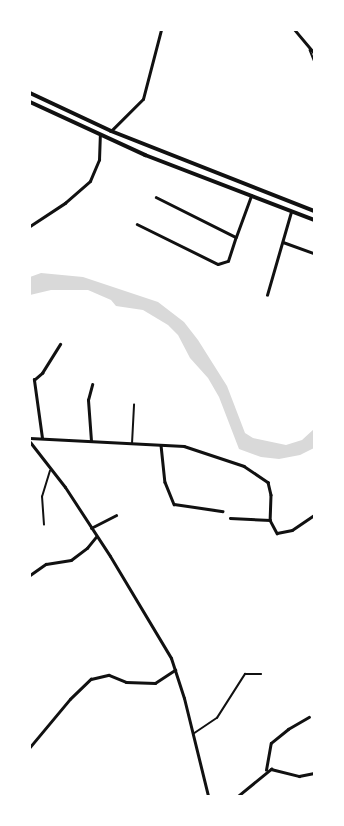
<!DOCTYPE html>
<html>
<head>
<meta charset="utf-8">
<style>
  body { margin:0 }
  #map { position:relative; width:344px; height:826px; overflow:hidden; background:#fff; font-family:"PT Serif",serif }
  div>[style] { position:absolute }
  .water>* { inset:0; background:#d9d9d9 }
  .service>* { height:1.5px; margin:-0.75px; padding:0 0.75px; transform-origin:0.75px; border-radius:0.75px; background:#111 }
  .minor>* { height:2.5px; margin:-1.25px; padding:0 1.25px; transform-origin:1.25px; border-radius:1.25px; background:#111 }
  .tertiary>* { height:3px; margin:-1.5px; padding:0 1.5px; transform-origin:1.5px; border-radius:1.5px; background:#111 }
  .primary>* { height:4px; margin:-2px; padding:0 2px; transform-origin:2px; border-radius:2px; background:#111 }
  span { translate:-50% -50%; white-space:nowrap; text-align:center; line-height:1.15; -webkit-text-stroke:3px #fff; paint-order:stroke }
  .frame { position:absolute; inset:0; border:31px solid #fff; pointer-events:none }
</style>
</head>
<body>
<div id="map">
  <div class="water">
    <div style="clip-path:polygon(41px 273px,83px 277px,158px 302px,184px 322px,198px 340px,227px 386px,245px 433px,253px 438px,286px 445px,302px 440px,314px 429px,314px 448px,300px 455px,279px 459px,261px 457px,239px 449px,219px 397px,208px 378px,190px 358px,178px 335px,168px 325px,143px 310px,116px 306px,111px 300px,88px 290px,51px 290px,30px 295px,30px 277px)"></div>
  </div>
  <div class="service">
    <div style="left:310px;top:50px;width:11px;rotate:68deg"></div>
    <div style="left:132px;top:444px;width:39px;rotate:-87deg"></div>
    <div style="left:44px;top:525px;width:28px;rotate:-94deg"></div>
    <div style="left:42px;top:497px;width:27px;rotate:-73deg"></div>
    <div style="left:193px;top:734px;width:29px;rotate:-34deg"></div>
    <div style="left:217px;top:718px;width:52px;rotate:-57.5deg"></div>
    <div style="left:245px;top:674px;width:16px"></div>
  </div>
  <div class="minor">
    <div style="left:295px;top:30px;width:30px;rotate:50deg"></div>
    <div style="left:111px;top:131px;width:45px;rotate:-45deg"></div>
    <div style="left:143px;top:99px;width:71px;rotate:-75.4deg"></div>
    <div style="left:156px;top:197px;width:89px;rotate:26.6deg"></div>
    <div style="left:236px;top:237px;width:44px;rotate:-69.9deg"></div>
    <div style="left:137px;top:224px;width:90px;rotate:26.3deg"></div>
    <div style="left:218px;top:264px;width:10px;rotate:-17deg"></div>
    <div style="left:228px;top:261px;width:25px;rotate:-72deg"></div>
    <div style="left:30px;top:226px;width:42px;rotate:-33.3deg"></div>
    <div style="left:65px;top:203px;width:33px;rotate:-41deg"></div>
    <div style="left:90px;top:181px;width:23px;rotate:-67deg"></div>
    <div style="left:99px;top:160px;width:24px;rotate:-88deg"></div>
    <div style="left:283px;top:242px;width:33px;rotate:20deg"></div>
    <div style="left:267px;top:295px;width:86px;rotate:-73.9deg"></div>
    <div style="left:30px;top:438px;width:154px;rotate:3deg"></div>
    <div style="left:184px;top:446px;width:63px;rotate:18.4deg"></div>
    <div style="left:244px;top:466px;width:29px;rotate:34deg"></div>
    <div style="left:268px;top:482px;width:13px;rotate:77deg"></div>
    <div style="left:271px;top:495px;width:25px;rotate:92deg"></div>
    <div style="left:270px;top:520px;width:15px;rotate:62deg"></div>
    <div style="left:277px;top:533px;width:15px;rotate:-11deg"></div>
    <div style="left:292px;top:530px;width:27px;rotate:-34deg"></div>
    <div style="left:42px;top:438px;width:59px;rotate:-97.9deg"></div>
    <div style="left:34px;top:380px;width:11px;rotate:-41deg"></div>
    <div style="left:42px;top:373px;width:34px;rotate:-58deg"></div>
    <div style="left:91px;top:441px;width:41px;rotate:-94.2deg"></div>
    <div style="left:88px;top:400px;width:16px;rotate:-75deg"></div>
    <div style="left:161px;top:445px;width:37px;rotate:84deg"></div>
    <div style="left:165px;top:482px;width:24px;rotate:68deg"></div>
    <div style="left:174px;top:504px;width:49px;rotate:8.3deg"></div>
    <div style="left:230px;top:518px;width:40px;rotate:2.9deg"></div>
    <div style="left:91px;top:528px;width:28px;rotate:-27deg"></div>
    <div style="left:30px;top:575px;width:19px;rotate:-35deg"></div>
    <div style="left:46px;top:564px;width:25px;rotate:-9deg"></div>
    <div style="left:71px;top:560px;width:20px;rotate:-37deg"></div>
    <div style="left:87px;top:548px;width:14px;rotate:-51deg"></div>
    <div style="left:30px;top:747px;width:62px;rotate:-50.2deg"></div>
    <div style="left:70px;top:699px;width:29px;rotate:-44deg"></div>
    <div style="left:91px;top:679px;width:18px;rotate:-13deg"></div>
    <div style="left:109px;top:675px;width:18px;rotate:22deg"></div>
    <div style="left:126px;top:682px;width:29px;rotate:2deg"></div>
    <div style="left:155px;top:683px;width:24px;rotate:-33deg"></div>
    <div style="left:266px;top:770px;width:27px;rotate:-80deg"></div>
    <div style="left:271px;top:743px;width:22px;rotate:-39deg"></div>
    <div style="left:288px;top:729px;width:24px;rotate:-30deg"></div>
    <div style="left:238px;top:796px;width:43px;rotate:-39.3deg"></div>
    <div style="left:271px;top:769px;width:29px;rotate:14deg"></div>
    <div style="left:299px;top:776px;width:15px;rotate:-11deg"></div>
  </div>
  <div class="tertiary">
    <div style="left:30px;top:442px;width:57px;rotate:52.1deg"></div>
    <div style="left:65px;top:487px;width:82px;rotate:56.9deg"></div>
    <div style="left:110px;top:556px;width:119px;rotate:59.1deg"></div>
    <div style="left:171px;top:658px;width:42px;rotate:72deg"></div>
    <div style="left:184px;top:698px;width:101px;rotate:76.2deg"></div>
  </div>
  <div class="primary">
    <div style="left:30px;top:93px;width:89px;rotate:25.1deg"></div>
    <div style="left:111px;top:131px;width:218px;rotate:21.5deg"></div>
    <div style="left:30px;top:102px;width:127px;rotate:24.7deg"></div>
    <div style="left:145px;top:155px;width:181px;rotate:21deg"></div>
  </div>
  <div class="frame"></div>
</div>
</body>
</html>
